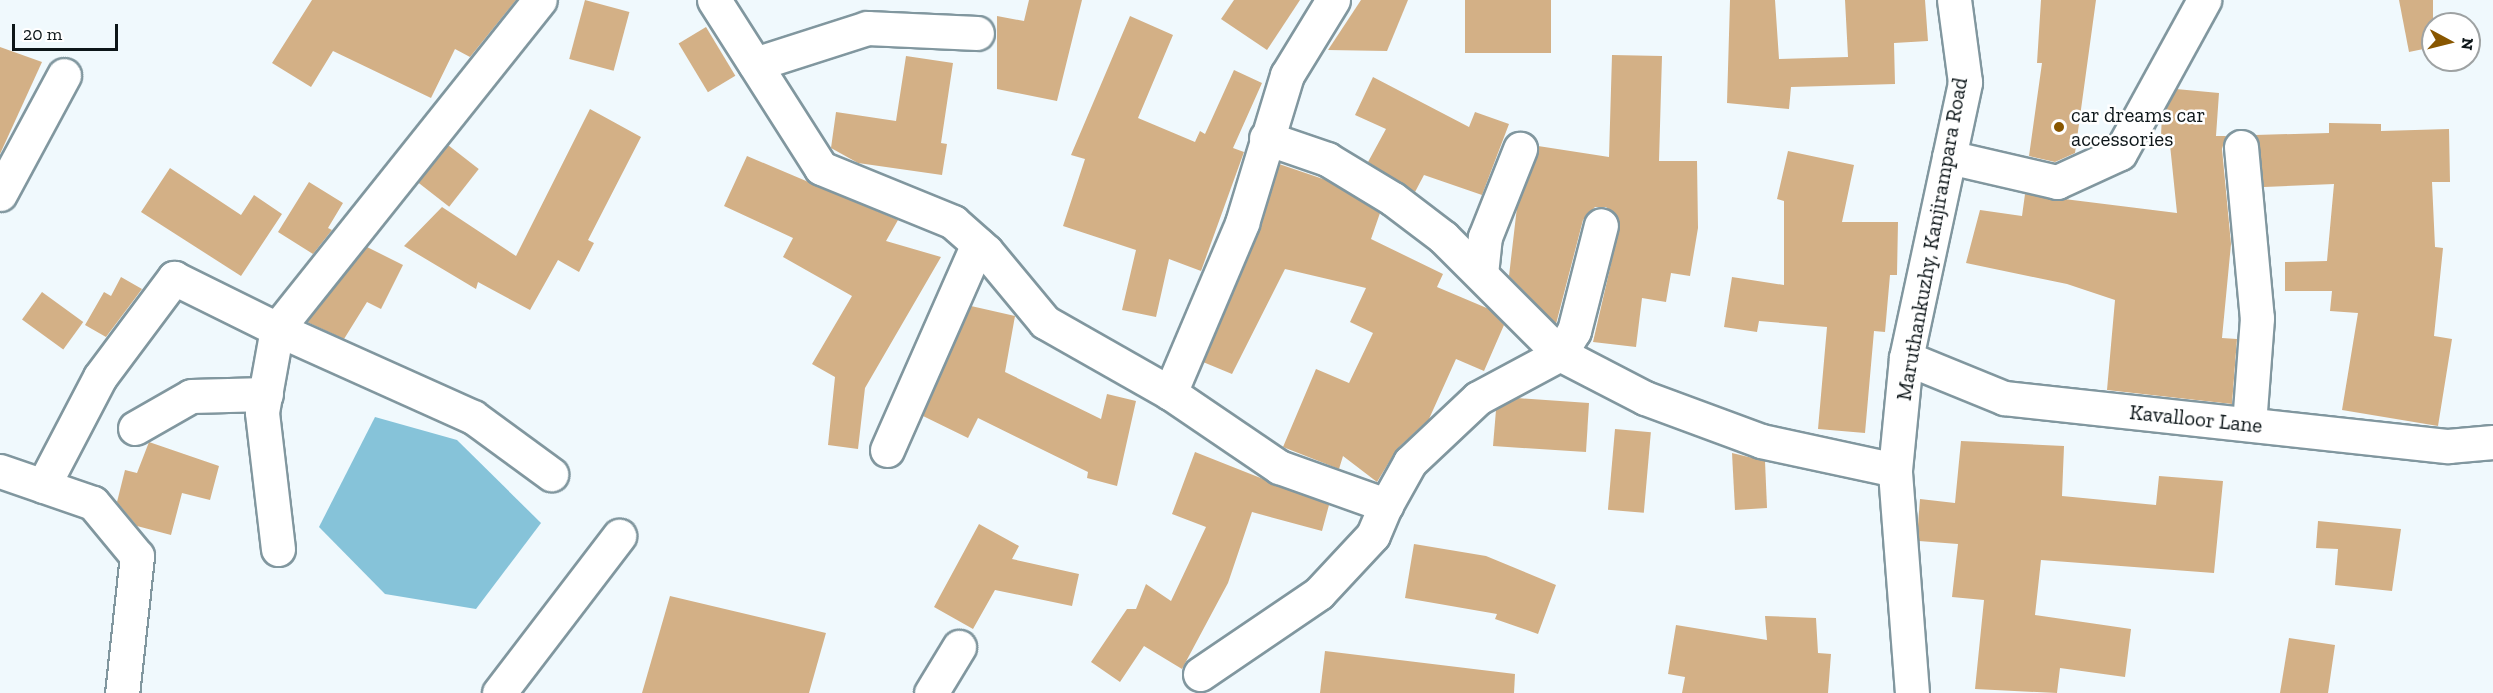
<!DOCTYPE html>
<html>
<head>
<meta charset="utf-8">
<style>
  body { margin:0 }
  #map { position:relative; width:2493px; height:693px; overflow:hidden; background:#f0f9fd; font-family:"Zilla Slab",serif }
  div>[style] { position:absolute }
  .water>* { inset:0; background:#86c3d9 }
  .building>* { inset:0; background:#d3b086; transform-origin:0 0 }
  .roads { filter:drop-shadow(2px 0 #81979f) drop-shadow(-2px 0 #81979f) drop-shadow(0 2px #81979f) drop-shadow(0 -2px #81979f) }
  .minor>* { height:33px; margin:-16.5px; padding:0 16.5px; transform-origin:16.5px; border-radius:16.5px; background:#fff }
  .major>* { height:33px; margin:-16.5px; padding:0 16.5px; transform-origin:16.5px; border-radius:16.5px; background:#fff }
  .dots>* { width:16px; height:16px; translate:-50% -50%; box-sizing:border-box; border:3px solid #fff; border-radius:50% }
  span { translate:-50% -50%; white-space:nowrap; text-align:center; line-height:1.15; -webkit-text-stroke:5px #fff; paint-order:stroke }
  .poi-label { font-size:21px; color:#0d1619 }
  .left { translate:0 -50%; text-align:left }
  .street-label { font-size:21px; color:#0d1619 }
  .north { position:absolute; left:2421px; top:12px; width:60px; height:60px; box-sizing:border-box; background:#fff; border:2px solid #9ea2a3; border-radius:50%; rotate:97deg; font-size:16px; font-weight:700; line-height:24px; text-align:center; color:#0d1619 }
  .north::after { content:''; display:block; margin:auto; width:21px; height:27px; background:#885600; clip-path:polygon(50% 0,100% 100%,50% 72%,0 100%) }
  .scale { position:absolute; left:12px; top:24px; width:106px; height:27px; box-sizing:border-box; border:3px solid #0d1619; border-top:0; padding-left:8px; font-size:18px; line-height:21px; white-space:nowrap; color:#0d1619; -webkit-text-stroke:4px #fff; paint-order:stroke }
</style>
</head>
<body>
<div id="map">
  <div class="water">
    <div style="clip-path:polygon(375px 417px,457px 440px,541px 523px,476px 609px,385px 594px,319px 527px)"></div>
  </div>
  <div class="building">
    <div style="clip-path:polygon(312px 0,516px 0,470px 57px,455px 49px,431px 98px,333px 51px,311px 87px,272px 63px)"></div>
    <div style="left:585px;top:0;width:46px;height:61px;rotate:15deg"></div>
    <div style="clip-path:polygon(1029px 0,1082px 0,1057px 101px,997px 89px,997px 16px,1024px 21px)"></div>
    <div style="clip-path:polygon(1234px 0,1300px 0,1267px 50px,1221px 19px)"></div>
    <div style="clip-path:polygon(1361px 0,1408px 0,1387px 51px,1328px 50px)"></div>
    <div style="left:1465px;top:0;width:86px;height:53px"></div>
    <div style="clip-path:polygon(1730px 0,1775px 0,1779px 59px,1848px 57px,1845px 0,1925px 0,1928px 41px,1894px 43px,1895px 84px,1791px 87px,1789px 109px,1727px 103px)"></div>
    <div style="clip-path:polygon(2041px 0,2096px 0,2075px 153px,2055px 162px,2029px 156px,2042px 63px,2037px 63px)"></div>
    <div style="clip-path:polygon(2399px 0,2433px 0,2433px 47px,2409px 52px)"></div>
    <div style="clip-path:polygon(1130px 16px,1173px 35px,1138px 118px,1195px 142px,1200px 131px,1205px 134px,1234px 70px,1262px 83px,1233px 148px,1244px 152px,1201px 271px,1169px 259px,1156px 317px,1122px 310px,1136px 250px,1063px 226px,1085px 159px,1071px 155px)"></div>
    <div style="left:706px;top:27px;width:57px;height:32px;rotate:59deg"></div>
    <div style="clip-path:polygon(0 47px,42px 62px,0 154px)"></div>
    <div style="clip-path:polygon(1612px 55px,1662px 56px,1659px 161px,1697px 161px,1698px 228px,1690px 276px,1671px 273px,1666px 302px,1642px 298px,1636px 347px,1593px 342px,1619px 229px,1619px 219px,1606px 207px,1595px 207px,1583px 220px,1556px 324px,1509px 276px,1517px 207px,1538px 146px,1609px 157px)"></div>
    <div style="clip-path:polygon(906px 56px,953px 63px,941px 143px,947px 144px,942px 175px,858px 163px,831px 148px,836px 112px,896px 121px)"></div>
    <div style="clip-path:polygon(1373px 77px,1469px 127px,1475px 112px,1509px 124px,1482px 195px,1424px 175px,1415px 192px,1368px 162px,1386px 129px,1355px 115px)"></div>
    <div style="clip-path:polygon(2176px 89px,2219px 93px,2216px 136px,2226px 136px,2222px 149px,2231px 244px,2222px 338px,2237px 339px,2232px 404px,2107px 390px,2115px 300px,2067px 284px,1966px 263px,1980px 210px,2022px 216px,2025px 194px,2177px 213px,2169px 135px,2161px 135px,2162px 115px)"></div>
    <div style="clip-path:polygon(590px 109px,641px 137px,588px 240px,594px 243px,579px 272px,558px 260px,530px 310px,478px 282px,476px 289px,404px 246px,442px 207px,516px 256px)"></div>
    <div style="clip-path:polygon(2329px 123px,2381px 124px,2381px 131px,2449px 129px,2450px 182px,2432px 182px,2435px 247px,2443px 248px,2434px 336px,2452px 339px,2438px 426px,2342px 410px,2358px 313px,2330px 311px,2332px 291px,2285px 291px,2285px 262px,2327px 261px,2334px 184px,2264px 187px,2255px 135px,2329px 133px)"></div>
    <div style="left:448px;top:145px;width:39px;height:48px;rotate:38deg"></div>
    <div style="clip-path:polygon(1788px 151px,1854px 165px,1842px 222px,1898px 222px,1897px 275px,1890px 275px,1885px 332px,1874px 331px,1865px 433px,1818px 429px,1827px 327px,1759px 321px,1757px 332px,1724px 327px,1732px 277px,1784px 285px,1784px 201px,1777px 199px)"></div>
    <div style="clip-path:polygon(747px 156px,898px 220px,886px 241px,941px 257px,865px 388px,858px 449px,828px 445px,835px 377px,812px 364px,852px 296px,783px 257px,793px 238px,724px 206px)"></div>
    <div style="clip-path:polygon(1279px 164px,1326px 180px,1380px 213px,1371px 239px,1443px 274px,1437px 287px,1489px 309px,1504px 325px,1484px 371px,1456px 359px,1429px 419px,1397px 449px,1377px 482px,1343px 456px,1339px 469px,1283px 447px,1316px 369px,1349px 383px,1373px 333px,1350px 322px,1366px 288px,1285px 269px,1232px 374px,1203px 362px,1259px 230px)"></div>
    <div style="clip-path:polygon(170px 168px,241px 215px,254px 195px,282px 214px,241px 276px,141px 212px)"></div>
    <div style="clip-path:polygon(309px 182px,343px 203px,328px 228px,332px 230px,313px 254px,278px 232px)"></div>
    <div style="clip-path:polygon(367px 247px,403px 265px,381px 309px,367px 302px,344px 339px,307px 322px)"></div>
    <div style="clip-path:polygon(121px 277px,142px 289px,106px 337px,85px 325px,104px 292px,111px 296px)"></div>
    <div style="left:42px;top:292px;width:51px;height:34px;rotate:36deg"></div>
    <div style="clip-path:polygon(971px 306px,1015px 316px,1005px 372px,1101px 419px,1107px 394px,1136px 401px,1117px 486px,1087px 478px,1088px 472px,978px 418px,968px 438px,923px 416px)"></div>
    <div style="clip-path:polygon(1517px 398px,1589px 403px,1586px 452px,1493px 446px,1496px 410px)"></div>
    <div style="left:1615px;top:429px;width:36px;height:81px;rotate:5deg"></div>
    <div style="clip-path:polygon(1961px 441px,2064px 446px,2062px 496px,2156px 505px,2159px 476px,2223px 481px,2214px 573px,2041px 560px,2035px 615px,2131px 629px,2125px 677px,2060px 668px,2057px 693px,1975px 689px,1984px 600px,1952px 597px,1958px 544px,1919px 541px,1918px 525px,1920px 499px,1955px 503px)"></div>
    <div style="clip-path:polygon(149px 442px,219px 466px,210px 500px,182px 493px,171px 535px,137px 526px,117px 502px,125px 470px,137px 473px)"></div>
    <div style="clip-path:polygon(1195px 452px,1329px 505px,1322px 531px,1252px 512px,1228px 583px,1182px 669px,1144px 646px,1120px 682px,1091px 662px,1127px 609px,1136px 609px,1146px 584px,1171px 601px,1206px 527px,1172px 514px)"></div>
    <div style="clip-path:polygon(1732px 453px,1765px 461px,1767px 508px,1735px 510px)"></div>
    <div style="clip-path:polygon(2318px 521px,2401px 529px,2392px 591px,2335px 585px,2338px 549px,2316px 548px)"></div>
    <div style="clip-path:polygon(979px 524px,1019px 546px,1012px 559px,1079px 574px,1072px 606px,995px 590px,973px 629px,934px 607px)"></div>
    <div style="clip-path:polygon(1414px 544px,1486px 556px,1556px 585px,1538px 634px,1495px 619px,1497px 614px,1405px 598px)"></div>
    <div style="clip-path:polygon(670px 596px,826px 633px,809px 693px,642px 693px)"></div>
    <div style="clip-path:polygon(1765px 616px,1816px 618px,1818px 653px,1831px 654px,1828px 693px,1682px 693px,1685px 677px,1668px 674px,1676px 625px,1767px 640px)"></div>
    <div style="clip-path:polygon(2289px 638px,2335px 645px,2328px 693px,2280px 693px)"></div>
    <div style="clip-path:polygon(1325px 651px,1515px 674px,1514px 693px,1320px 693px)"></div>
  </div>
  <div class="roads">
    <div class="minor">
      <div style="left:714px;top:0;width:199px;rotate:57.5deg"></div>
      <div style="left:821px;top:168px;width:143px;rotate:22.2deg"></div>
      <div style="left:953px;top:222px;width:44px;rotate:41.3deg"></div>
      <div style="left:986px;top:251px;width:92px;rotate:50.3deg"></div>
      <div style="left:1045px;top:322px;width:144px;rotate:29.6deg"></div>
      <div style="left:1170px;top:393px;width:132px;rotate:34.2deg"></div>
      <div style="left:1279px;top:467px;width:114px;rotate:19.6deg"></div>
      <div style="left:1386px;top:505px;width:49px;rotate:-60.8deg"></div>
      <div style="left:1410px;top:462px;width:93px;rotate:-43.3deg"></div>
      <div style="left:1478px;top:398px;width:93px;rotate:-28.2deg"></div>
      <div style="left:1560px;top:354px;width:96px;rotate:27.4deg"></div>
      <div style="left:1645px;top:398px;width:124px;rotate:20.3deg"></div>
      <div style="left:1761px;top:441px;width:137px;rotate:12.2deg"></div>
      <div style="left:755px;top:64px;width:118px;rotate:-17.8deg"></div>
      <div style="left:867px;top:28px;width:110px;rotate:2.6deg"></div>
      <div style="left:1266px;top:138px;width:65px;rotate:19deg"></div>
      <div style="left:1327px;top:159px;width:77px;rotate:31.2deg"></div>
      <div style="left:1393px;top:199px;width:63px;rotate:37.2deg"></div>
      <div style="left:1443px;top:237px;width:165px;rotate:45deg"></div>
      <div style="left:1560px;top:354px;width:27px;rotate:-59deg"></div>
      <div style="left:1574px;top:331px;width:109px;rotate:-75.7deg"></div>
      <div style="left:2241px;top:147px;width:172px;rotate:84.7deg"></div>
      <div style="left:2257px;top:318px;width:106px;rotate:94.3deg"></div>
      <div style="left:1949px;top:157px;width:111px;rotate:13deg"></div>
      <div style="left:2057px;top:182px;width:69px;rotate:-24.7deg"></div>
      <div style="left:2120px;top:153px;width:175px;rotate:-61.2deg"></div>
      <div style="left:0;top:194px;width:135px;rotate:-61.7deg"></div>
      <div style="left:1481px;top:274px;width:37px;rotate:-84deg"></div>
      <div style="left:1485px;top:237px;width:95px;rotate:-68.3deg"></div>
      <div style="left:1906px;top:358px;width:106px;rotate:22.2deg"></div>
      <div style="left:2004px;top:398px;width:447px;rotate:6.2deg"></div>
      <div style="left:2448px;top:446px;width:45px;rotate:-5.1deg"></div>
      <div style="left:1170px;top:393px;width:185px;rotate:-67deg"></div>
      <div style="left:1242px;top:223px;width:155px;rotate:-73.1deg"></div>
      <div style="left:1287px;top:75px;width:88px;rotate:-58.5deg"></div>
      <div style="left:135px;top:428px;width:64px;rotate:-29.7deg"></div>
      <div style="left:191px;top:396px;width:75px;rotate:-1.5deg"></div>
      <div style="left:887px;top:450px;width:225px;rotate:-66.2deg"></div>
      <div style="left:0;top:471px;width:98px;rotate:19deg"></div>
      <div style="left:93px;top:503px;width:69px;rotate:50.3deg"></div>
      <div style="left:137px;top:556px;width:138px;rotate:96.2deg"></div>
      <div style="left:43px;top:486px;width:123px;rotate:-62.4deg"></div>
      <div style="left:100px;top:377px;width:124px;rotate:-53.2deg"></div>
      <div style="left:174px;top:278px;width:115px;rotate:26.3deg"></div>
      <div style="left:277px;top:329px;width:421px;rotate:-51.4deg"></div>
      <div style="left:278px;top:549px;width:138px;rotate:-96.7deg"></div>
      <div style="left:262px;top:412px;width:84px;rotate:-79.8deg"></div>
      <div style="left:277px;top:329px;width:215px;rotate:24.2deg"></div>
      <div style="left:473px;top:417px;width:97px;rotate:36.2deg"></div>
      <div style="left:1200px;top:674px;width:144px;rotate:-34.2deg"></div>
      <div style="left:1319px;top:593px;width:79px;rotate:-47deg"></div>
      <div style="left:1373px;top:535px;width:33px;rotate:-67deg"></div>
      <div style="left:499px;top:693px;width:198px;rotate:-52.6deg"></div>
      <div style="left:931px;top:693px;width:54px;rotate:-58.7deg"></div>
    </div>
    <div class="major">
      <div style="left:1912px;top:693px;width:224px;rotate:-94.4deg"></div>
      <div style="left:1895px;top:470px;width:113px;rotate:-84.4deg"></div>
      <div style="left:1906px;top:358px;width:282px;rotate:-77.9deg"></div>
      <div style="left:1965px;top:82px;width:83px;rotate:-97.6deg"></div>
    </div>
  </div>
  <div class="dots">
    <div style="left:2059px;top:127px;background:#885600"></div>
  </div>
  <div class="poi-label">
    <span class="left" style="left:2071px;top:127px">car dreams car<br>accessories</span>
  </div>
  <div class="street-label">
    <span style="left:1932px;top:239px;rotate:-80deg">Maruthankuzhy, Kanjirampara Road</span>
    <span style="left:2196px;top:419px;rotate:6deg">Kavalloor Lane</span>
  </div>
  <div class="north">N</div>
  <div class="scale">20 m</div>
</div>
</body>
</html>
